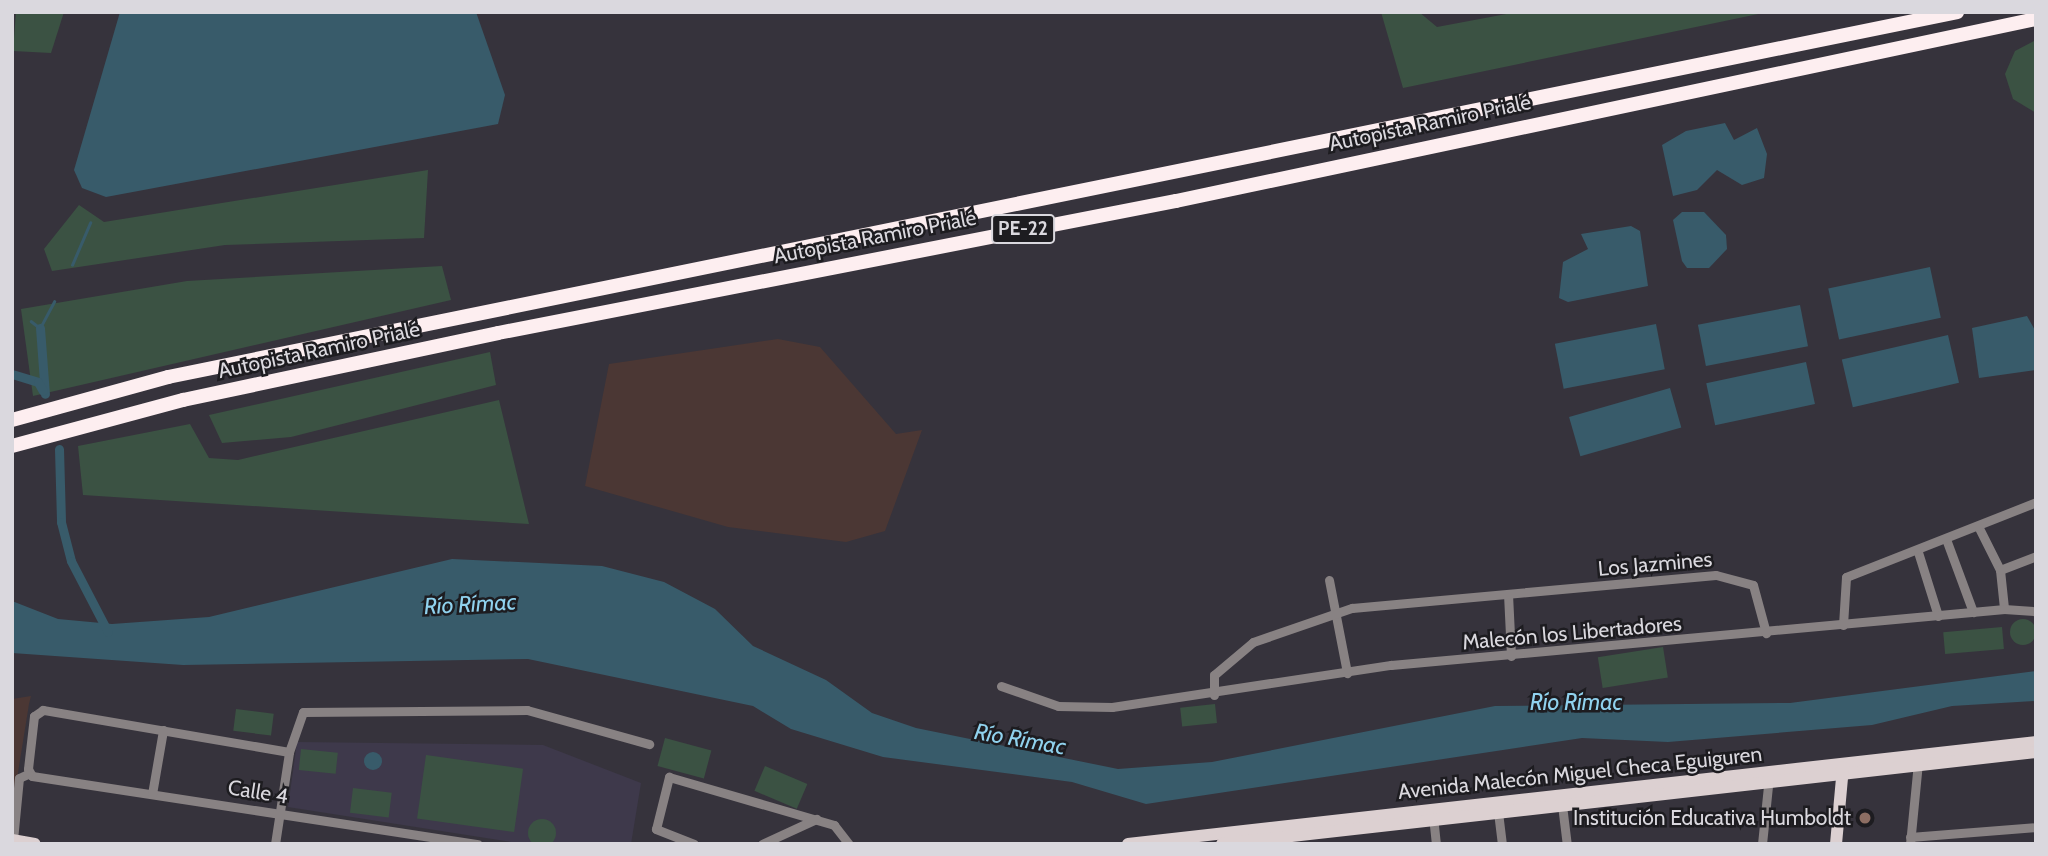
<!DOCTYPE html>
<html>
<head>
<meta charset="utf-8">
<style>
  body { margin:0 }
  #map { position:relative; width:2048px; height:856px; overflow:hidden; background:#36333c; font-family:Cabin,sans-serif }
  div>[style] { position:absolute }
  .industrial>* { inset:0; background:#4b3734 }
  .education>* { inset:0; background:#3e394b }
  .green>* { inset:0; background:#3b5243; transform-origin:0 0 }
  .round { border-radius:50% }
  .water>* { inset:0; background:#385b6a; transform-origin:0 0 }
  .stream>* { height:2.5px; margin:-1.25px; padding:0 1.25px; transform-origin:1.25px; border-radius:1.25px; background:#385b6a }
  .canal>* { height:9px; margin:-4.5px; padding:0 4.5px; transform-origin:4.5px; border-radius:4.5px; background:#385b6a }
  .minor>* { height:9px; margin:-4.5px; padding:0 4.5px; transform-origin:4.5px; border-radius:4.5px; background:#888283 }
  .major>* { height:12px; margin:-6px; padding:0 6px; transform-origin:6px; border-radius:6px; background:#dcd0d1 }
  .highway>* { height:14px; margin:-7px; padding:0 7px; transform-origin:7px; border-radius:7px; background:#fdeef0 }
  .dots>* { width:19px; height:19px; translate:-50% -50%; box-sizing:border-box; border:4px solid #1d1c20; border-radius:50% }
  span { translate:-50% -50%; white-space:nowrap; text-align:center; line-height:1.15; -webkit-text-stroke:5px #1d1c20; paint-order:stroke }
  .shield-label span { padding:2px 5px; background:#1d1c20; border:2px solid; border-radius:5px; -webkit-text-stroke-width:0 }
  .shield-label { font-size:19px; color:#dad8de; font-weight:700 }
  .street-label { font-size:21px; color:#dad8de }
  .poi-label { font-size:21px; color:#dad8de }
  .right { translate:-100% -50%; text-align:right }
  .water-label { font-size:23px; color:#90d2ee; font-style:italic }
  .frame { position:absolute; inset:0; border:14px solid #dad8de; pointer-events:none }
</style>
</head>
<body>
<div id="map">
  <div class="industrial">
    <div style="clip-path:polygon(778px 339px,820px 347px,896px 434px,922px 430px,885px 531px,846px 542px,728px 527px,585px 486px,609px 364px)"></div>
    <div style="clip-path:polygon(31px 696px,29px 704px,12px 810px,12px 699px)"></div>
  </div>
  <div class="education">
    <div style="clip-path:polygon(297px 742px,543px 745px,641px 783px,631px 844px,524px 844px,288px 807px)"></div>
  </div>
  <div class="green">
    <div style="clip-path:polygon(16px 12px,64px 12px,51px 53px,13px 51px)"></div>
    <div style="clip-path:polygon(1381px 12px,1419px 12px,1437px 27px,1517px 12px,1768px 12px,1403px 88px)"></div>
    <div style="clip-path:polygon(2036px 40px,2036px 113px,2013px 99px,2005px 74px,2015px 51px)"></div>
    <div style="clip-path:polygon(428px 170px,424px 238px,225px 245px,52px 271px,44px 249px,79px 205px,104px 222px)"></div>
    <div style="clip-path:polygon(442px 266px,451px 300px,33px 396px,21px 309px,187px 281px)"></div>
    <div style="clip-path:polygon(490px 352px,496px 385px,291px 437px,222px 443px,209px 415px)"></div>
    <div style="clip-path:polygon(499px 400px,529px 524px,83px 495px,78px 446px,190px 424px,209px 458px,238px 460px)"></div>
    <div class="round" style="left:2010px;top:619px;width:26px;height:26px"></div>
    <div style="left:2002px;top:627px;width:22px;height:59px;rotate:85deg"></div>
    <div style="left:1663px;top:647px;width:31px;height:66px;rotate:81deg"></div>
    <div style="left:1215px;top:704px;width:19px;height:35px;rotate:84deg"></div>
    <div style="left:236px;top:709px;width:38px;height:22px;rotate:7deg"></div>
    <div style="left:665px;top:738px;width:48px;height:29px;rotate:15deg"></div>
    <div style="left:301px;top:749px;width:37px;height:21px;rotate:6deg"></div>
    <div style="left:426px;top:755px;width:98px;height:64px;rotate:8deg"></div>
    <div style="left:765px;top:766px;width:46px;height:27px;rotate:23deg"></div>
    <div style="left:353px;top:788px;width:39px;height:25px;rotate:7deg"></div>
    <div class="round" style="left:528px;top:819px;width:28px;height:28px"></div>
  </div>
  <div class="water">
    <div style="clip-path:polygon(120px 12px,476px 12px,505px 95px,498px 124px,106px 197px,82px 188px,74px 170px)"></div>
    <div style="clip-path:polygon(1725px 123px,1734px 140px,1757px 128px,1767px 154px,1764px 178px,1742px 185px,1717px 170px,1697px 190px,1673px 196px,1662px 145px,1686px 131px)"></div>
    <div style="clip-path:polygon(1682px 212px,1704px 212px,1726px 235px,1727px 249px,1709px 268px,1687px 268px,1682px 261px,1673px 220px)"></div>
    <div style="clip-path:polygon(1631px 226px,1640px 231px,1648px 286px,1568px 302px,1559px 298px,1563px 262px,1588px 249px,1581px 234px)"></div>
    <div style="left:1930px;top:267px;width:52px;height:104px;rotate:78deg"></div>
    <div style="left:1800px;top:305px;width:42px;height:104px;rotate:79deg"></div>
    <div style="clip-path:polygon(2027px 316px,2036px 332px,2036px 370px,1979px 378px,1972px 328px)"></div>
    <div style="left:1656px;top:324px;width:46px;height:103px;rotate:79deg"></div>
    <div style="left:1948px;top:335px;width:49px;height:109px;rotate:77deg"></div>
    <div style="left:1806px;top:362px;width:43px;height:102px;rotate:78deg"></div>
    <div style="left:1670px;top:388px;width:41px;height:105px;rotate:74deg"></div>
    <div style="clip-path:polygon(452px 559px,602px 566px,664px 582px,715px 609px,753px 646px,826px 680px,872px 713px,916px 728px,1118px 769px,1212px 762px,1495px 706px,1790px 703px,2036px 671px,2036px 701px,1952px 706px,1872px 725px,1668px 742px,1582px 738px,1146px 804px,1072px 782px,883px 757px,791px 729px,753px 706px,528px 659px,183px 665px,12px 653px,12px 601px,58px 619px,112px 624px,209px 617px)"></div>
    <div class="round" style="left:364px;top:752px;width:18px;height:18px"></div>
  </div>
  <div class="stream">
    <div style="left:72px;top:265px;width:46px;rotate:-66.8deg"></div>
    <div style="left:31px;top:321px;width:11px;rotate:38deg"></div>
    <div style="left:40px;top:328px;width:30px;rotate:-62deg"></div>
  </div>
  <div class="canal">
    <div style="left:40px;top:328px;width:66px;rotate:85.7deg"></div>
    <div style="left:12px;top:374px;width:27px;rotate:17deg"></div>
    <div style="left:38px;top:382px;width:10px;rotate:61deg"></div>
    <div style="left:59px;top:449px;width:73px;rotate:88.4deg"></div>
    <div style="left:61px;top:522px;width:40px;rotate:75.6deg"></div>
    <div style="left:71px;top:561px;width:80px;rotate:62.5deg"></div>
  </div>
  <div class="minor">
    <div style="left:1978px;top:526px;width:49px;rotate:63.4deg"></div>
    <div style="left:2000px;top:570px;width:39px;rotate:84deg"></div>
    <div style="left:1946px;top:539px;width:78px;rotate:69.7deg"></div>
    <div style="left:1918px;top:552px;width:67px;rotate:72.6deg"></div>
    <div style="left:2000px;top:570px;width:39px;rotate:-21deg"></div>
    <div style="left:1329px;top:580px;width:95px;rotate:79deg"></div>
    <div style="left:1508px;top:594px;width:62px;rotate:87.2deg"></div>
    <div style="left:1843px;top:625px;width:48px;rotate:-86.4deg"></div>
    <div style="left:1846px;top:577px;width:204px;rotate:-21.5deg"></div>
    <div style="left:1001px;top:686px;width:60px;rotate:19.3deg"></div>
    <div style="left:1058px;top:706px;width:54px;rotate:1.1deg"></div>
    <div style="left:1112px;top:707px;width:282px;rotate:-8.6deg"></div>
    <div style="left:1391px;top:665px;width:616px;rotate:-5.22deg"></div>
    <div style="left:2004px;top:609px;width:32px;rotate:4deg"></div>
    <div style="left:1214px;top:695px;width:20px;rotate:-90deg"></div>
    <div style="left:1214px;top:675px;width:51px;rotate:-40.2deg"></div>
    <div style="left:1253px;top:642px;width:105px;rotate:-19deg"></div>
    <div style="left:1352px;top:608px;width:365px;rotate:-5.2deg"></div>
    <div style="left:1716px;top:575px;width:38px;rotate:15deg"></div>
    <div style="left:1753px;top:585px;width:50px;rotate:74.8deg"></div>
    <div style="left:289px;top:752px;width:250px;rotate:-170.3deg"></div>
    <div style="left:43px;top:710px;width:11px;rotate:146deg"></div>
    <div style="left:34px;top:716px;width:53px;rotate:96.5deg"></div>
    <div style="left:28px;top:769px;width:8px;rotate:60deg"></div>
    <div style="left:32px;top:776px;width:451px;rotate:8.7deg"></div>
    <div style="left:152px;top:794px;width:65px;rotate:-80.2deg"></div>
    <div style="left:1562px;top:805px;width:39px;rotate:83deg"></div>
    <div style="left:1498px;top:812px;width:32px;rotate:83deg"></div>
    <div style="left:1433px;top:816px;width:28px;rotate:84deg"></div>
    <div style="left:1910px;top:837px;width:126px;rotate:-4.5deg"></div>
    <div style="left:13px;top:840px;width:62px;rotate:-84.5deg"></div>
    <div style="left:19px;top:778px;width:10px;rotate:-24deg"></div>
    <div style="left:275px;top:844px;width:93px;rotate:-81.3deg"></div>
    <div style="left:289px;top:752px;width:42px;rotate:-70.7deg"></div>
    <div style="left:303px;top:712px;width:224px;rotate:-0.5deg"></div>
    <div style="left:527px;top:710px;width:127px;rotate:15.6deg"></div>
    <div style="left:694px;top:844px;width:41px;rotate:-158.5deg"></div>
    <div style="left:656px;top:829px;width:54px;rotate:-76deg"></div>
    <div style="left:669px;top:777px;width:172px;rotate:16.2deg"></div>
    <div style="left:834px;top:825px;width:24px;rotate:52deg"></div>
    <div style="left:762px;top:844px;width:60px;rotate:-24.8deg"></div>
    <div style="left:1762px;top:844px;width:68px;rotate:-84.1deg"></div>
    <div style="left:1910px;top:844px;width:82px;rotate:-84.4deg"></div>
  </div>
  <div class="major">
    <div style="left:12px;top:840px;width:23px;rotate:10deg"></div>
    <div style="left:1128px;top:844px;width:914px;rotate:-6.41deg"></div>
    <div style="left:1222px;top:844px;width:819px;rotate:-6.45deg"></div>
    <div style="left:1836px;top:844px;width:77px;rotate:-84.8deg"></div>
  </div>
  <div class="highway">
    <div style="left:12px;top:420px;width:162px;rotate:-15.4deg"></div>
    <div style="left:168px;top:377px;width:1826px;rotate:-11.53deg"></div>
    <div style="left:12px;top:446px;width:177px;rotate:-15.1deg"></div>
    <div style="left:183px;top:400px;width:322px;rotate:-12deg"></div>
    <div style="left:498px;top:333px;width:691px;rotate:-11.02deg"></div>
    <div style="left:1176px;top:201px;width:879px;rotate:-11.95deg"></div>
  </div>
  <div class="dots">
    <div style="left:1865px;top:818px;background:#8d6e63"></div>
  </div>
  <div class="shield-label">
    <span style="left:1023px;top:229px">PE-22</span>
  </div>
  <div class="street-label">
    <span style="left:1430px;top:123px;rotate:-12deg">Autopista Ramiro Prialé</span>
    <span style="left:875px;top:237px;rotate:-11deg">Autopista Ramiro Prialé</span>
    <span style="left:319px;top:350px;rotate:-12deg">Autopista Ramiro Prialé</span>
    <span style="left:1655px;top:564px;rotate:-5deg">Los Jazmines</span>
    <span style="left:1572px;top:633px;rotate:-5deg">Malecón los Libertadores</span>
    <span style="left:1580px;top:773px;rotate:-6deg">Avenida Malecón Miguel Checa Eguiguren</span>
    <span style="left:258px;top:792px;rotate:9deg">Calle 4</span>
  </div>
  <div class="poi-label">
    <span class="right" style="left:1851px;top:818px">Institución Educativa Humboldt</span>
  </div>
  <div class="water-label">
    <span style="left:470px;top:604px;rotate:-3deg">Río Rímac</span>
    <span style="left:1576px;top:702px">Río Rímac</span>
    <span style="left:1020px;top:739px;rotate:10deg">Río Rímac</span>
  </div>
  <div class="frame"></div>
</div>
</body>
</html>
